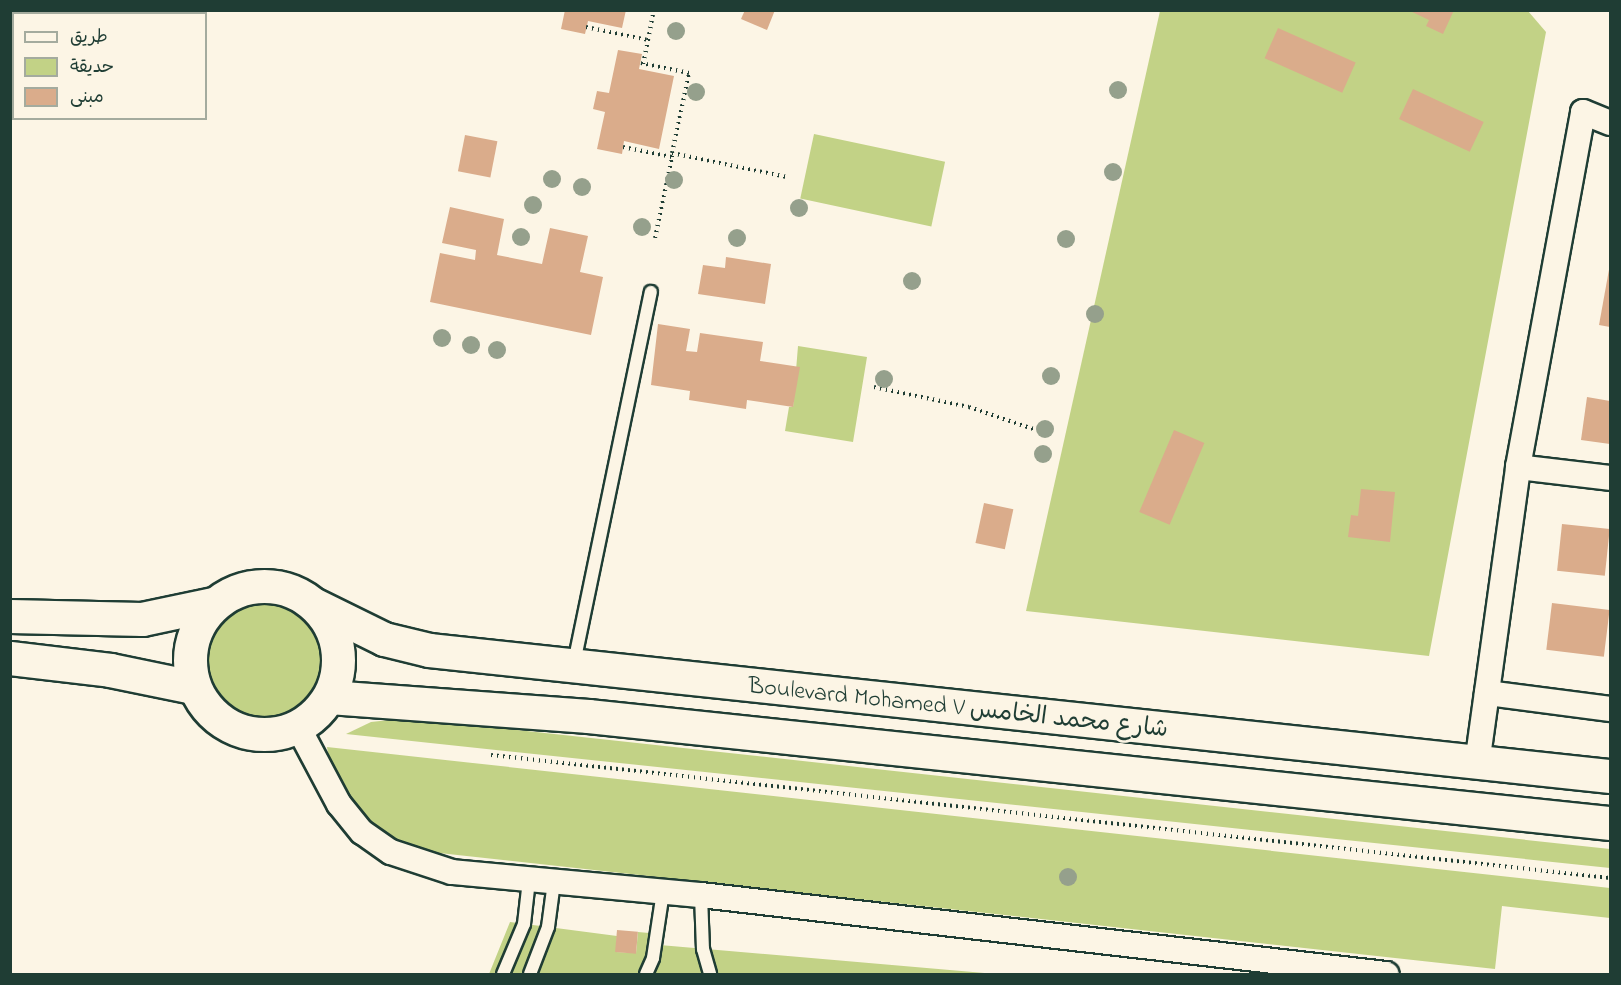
<!DOCTYPE html>
<html>
<head>
<meta charset="utf-8">
<style>
  body { margin:0 }
  #map { position:relative; width:1621px; height:985px; overflow:hidden; background:#fcf5e5; font-family:"Indie Flower","Playpen Sans Arabic",sans-serif }
  div>[style] { position:absolute }
  .green>* { inset:0; background:#c2d286; transform-origin:0 0 }
  .round { border-radius:50% }
  .building>* { inset:0; background:#daac8b; transform-origin:0 0 }
  .path>* { height:4px; margin-top:-2px; transform-origin:0; background:repeating-linear-gradient(90deg,#1f3d34 0 1.5px,transparent 0 6px) }
  .roads { filter:drop-shadow(2px 0 #1f3d34) drop-shadow(-2px 0 #1f3d34) drop-shadow(0 2px #1f3d34) drop-shadow(0 -2px #1f3d34) }
  .service>* { height:12px; margin:-6px; padding:0 6px; transform-origin:6px; border-radius:6px; background:#fcf5e5 }
  .minor>* { height:24px; margin:-12px; padding:0 12px; transform-origin:12px; border-radius:12px; background:#fcf5e5 }
  .primary>* { height:33px; margin:-16.5px; padding:0 16.5px; transform-origin:16.5px; border-radius:16.5px; background:#fcf5e5 }
  .primary>.ring { margin:-16.5px; padding:0; box-sizing:content-box; background:none; border:33px solid #fcf5e5; border-radius:50% }
  .trees>* { width:18px; height:18px; margin:-9px; border-radius:50%; background:#95a08c }
  span { translate:-50% -50%; white-space:nowrap; text-align:center; line-height:1.15; -webkit-text-stroke:5px #fcf5e5; paint-order:stroke }
  .street-label { font-size:24px; color:#1f3d34 }
  .frame { position:absolute; inset:0; border:12px solid #1f3d34; pointer-events:none }
  .legend { position:absolute; left:12px; top:12px; width:195px; height:108px; box-sizing:border-box; background:#fcf5e5; border:2px solid #a4ab9e; margin:0; padding:8px 10px; list-style:none; font-size:18px; color:#1f3d34 }
  .legend li { display:flex; align-items:center; gap:12px; height:30px }
  .legend b { width:30px; border:2px solid #a4ab9e }
</style>
</head>
<body>
<div id="map">
  <div class="green">
    <div style="clip-path:polygon(1160px 11px,1528px 11px,1546px 32px,1429px 656px,1026px 611px)"></div>
    <div style="left:814px;top:134px;width:134px;height:66px;rotate:12deg"></div>
    <div style="clip-path:polygon(798px 346px,867px 357px,853px 442px,785px 431px,789px 407px,793px 407px)"></div>
    <div class="round" style="left:201px;top:598px;width:122px;height:122px"></div>
    <div style="clip-path:polygon(408px 718px,1610px 849px,1610px 868px,346px 734px,371px 722px)"></div>
    <div style="clip-path:polygon(327px 747px,1610px 888px,1610px 918px,1502px 906px,1495px 969px,421px 851px,378px 831px,349px 802px,330px 766px)"></div>
    <div style="clip-path:polygon(510px 922px,617px 936px,616px 952px,636px 953px,638px 932px,649px 933px,648px 944px,996px 974px,489px 974px)"></div>
  </div>
  <div class="building">
    <div style="clip-path:polygon(565px 10px,626px 10px,622px 28px,588px 21px,585px 34px,561px 29px)"></div>
    <div style="clip-path:polygon(745px 10px,775px 10px,767px 30px,741px 19px)"></div>
    <div style="clip-path:polygon(1408px 10px,1454px 10px,1443px 34px,1426px 26px,1429px 20px)"></div>
    <div style="left:1278px;top:28px;width:85px;height:33px;rotate:24deg"></div>
    <div style="clip-path:polygon(618px 50px,642px 54px,639px 69px,674px 76px,659px 149px,624px 141px,622px 154px,597px 149px,605px 112px,593px 109px,597px 91px,609px 93px)"></div>
    <div style="left:1413px;top:89px;width:78px;height:33px;rotate:25deg"></div>
    <div style="left:465px;top:135px;width:33px;height:37px;rotate:11deg"></div>
    <div style="clip-path:polygon(450px 207px,504px 219px,497px 255px,542px 264px,550px 228px,588px 236px,580px 272px,603px 277px,591px 335px,430px 302px,440px 253px,475px 260px,476px 250px,442px 243px)"></div>
    <div style="clip-path:polygon(726px 257px,771px 264px,765px 304px,698px 294px,703px 265px,725px 268px)"></div>
    <div style="clip-path:polygon(1610px 264px,1610px 327px,1599px 325px)"></div>
    <div style="clip-path:polygon(658px 324px,690px 329px,686px 351px,697px 352px,700px 333px,763px 342px,760px 361px,800px 367px,793px 407px,747px 400px,746px 409px,689px 400px,690px 391px,651px 385px)"></div>
    <div style="clip-path:polygon(1587px 397px,1610px 401px,1610px 444px,1581px 440px)"></div>
    <div style="left:1174px;top:430px;width:33px;height:89px;rotate:23deg"></div>
    <div style="clip-path:polygon(1361px 489px,1395px 492px,1390px 542px,1348px 537px,1351px 515px,1358px 516px)"></div>
    <div style="left:984px;top:503px;width:30px;height:41px;rotate:12deg"></div>
    <div style="left:1562px;top:524px;width:48px;height:47px;rotate:6deg"></div>
    <div style="left:1552px;top:603px;width:58px;height:47px;rotate:7deg"></div>
    <div style="left:617px;top:930px;width:21px;height:22px;rotate:5deg"></div>
  </div>
  <div class="path">
    <div style="left:586px;top:27px;width:63px;rotate:11.8deg"></div>
    <div style="left:648px;top:40px;width:31px;rotate:-79deg"></div>
    <div style="left:643px;top:64px;width:25px;rotate:-78deg"></div>
    <div style="left:623px;top:147px;width:50px;rotate:11.5deg"></div>
    <div style="left:672px;top:157px;width:4px;rotate:-90deg"></div>
    <div style="left:672px;top:153px;width:82px;rotate:-78deg"></div>
    <div style="left:689px;top:73px;width:49px;rotate:-168.2deg"></div>
    <div style="left:672px;top:153px;width:117px;rotate:11.8deg"></div>
    <div style="left:655px;top:238px;width:83px;rotate:-78.1deg"></div>
    <div style="left:874px;top:387px;width:97px;rotate:11.9deg"></div>
    <div style="left:969px;top:407px;width:71px;rotate:18.9deg"></div>
    <div style="left:491px;top:755px;width:1126px;rotate:6.27deg"></div>
  </div>
  <div class="roads">
    <div class="service">
      <div style="left:574px;top:663px;width:379px;rotate:-78.3deg"></div>
      <div style="left:701px;top:895px;width:54px;rotate:87.9deg"></div>
      <div style="left:703px;top:949px;width:26px;rotate:74deg"></div>
      <div style="left:503px;top:974px;width:54px;rotate:-67.2deg"></div>
      <div style="left:524px;top:924px;width:44px;rotate:-83.5deg"></div>
      <div style="left:530px;top:974px;width:50px;rotate:-69deg"></div>
      <div style="left:548px;top:927px;width:45px;rotate:-82.4deg"></div>
      <div style="left:646px;top:974px;width:17px;rotate:-66deg"></div>
      <div style="left:653px;top:958px;width:67px;rotate:-81.4deg"></div>
    </div>
    <div class="minor">
      <div style="left:1518px;top:467px;width:93px;rotate:6.8deg"></div>
      <div style="left:1487px;top:693px;width:124px;rotate:7.4deg"></div>
      <div style="left:298px;top:727px;width:87px;rotate:62deg"></div>
      <div style="left:339px;top:804px;width:36px;rotate:51deg"></div>
      <div style="left:362px;top:832px;width:35px;rotate:35deg"></div>
      <div style="left:391px;top:852px;width:64px;rotate:18.2deg"></div>
      <div style="left:452px;top:872px;width:250px;rotate:5.3deg"></div>
      <div style="left:701px;top:895px;width:690px;rotate:6.58deg"></div>
      <div style="left:1477px;top:764px;width:300px;rotate:-82.1deg"></div>
      <div style="left:1518px;top:467px;width:361px;rotate:-79.6deg"></div>
      <div style="left:1583px;top:112px;width:29px;rotate:22deg"></div>
    </div>
    <div class="primary">
      <div class="ring" style="left:190px;top:586px;width:115px;height:115px"></div>
      <div style="left:315px;top:605px;width:77px;rotate:26.2deg"></div>
      <div style="left:384px;top:639px;width:46px;rotate:13.7deg"></div>
      <div style="left:429px;top:650px;width:1188px;rotate:6.09deg"></div>
      <div style="left:10px;top:616px;width:132px;rotate:1.3deg"></div>
      <div style="left:142px;top:619px;width:73px;rotate:-11.9deg"></div>
      <div style="left:10px;top:658px;width:101px;rotate:6.8deg"></div>
      <div style="left:110px;top:670px;width:85px;rotate:11.6deg"></div>
      <div style="left:329px;top:697px;width:260px;rotate:4.2deg"></div>
      <div style="left:588px;top:716px;width:1028px;rotate:5.98deg"></div>
    </div>
  </div>
  <div class="trees">
    <div style="left:676px;top:31px"></div>
    <div style="left:1118px;top:90px"></div>
    <div style="left:696px;top:92px"></div>
    <div style="left:1113px;top:172px"></div>
    <div style="left:552px;top:179px"></div>
    <div style="left:674px;top:180px"></div>
    <div style="left:582px;top:187px"></div>
    <div style="left:533px;top:205px"></div>
    <div style="left:799px;top:208px"></div>
    <div style="left:642px;top:227px"></div>
    <div style="left:521px;top:237px"></div>
    <div style="left:737px;top:238px"></div>
    <div style="left:1066px;top:239px"></div>
    <div style="left:912px;top:281px"></div>
    <div style="left:1095px;top:314px"></div>
    <div style="left:442px;top:338px"></div>
    <div style="left:471px;top:345px"></div>
    <div style="left:497px;top:350px"></div>
    <div style="left:1051px;top:376px"></div>
    <div style="left:884px;top:379px"></div>
    <div style="left:1045px;top:429px"></div>
    <div style="left:1043px;top:454px"></div>
    <div style="left:1068px;top:877px"></div>
  </div>
  <div class="street-label">
    <span style="left:958px;top:709px;rotate:6deg">Boulevard Mohamed V شارع محمد الخامس</span>
  </div>
  <div class="frame"></div>
  <ul class="legend">
  <li><b style="height:8px;background:#fcf5e5"></b>طريق</li>
  <li><b style="height:16px;background:#c2d286"></b>حديقة</li>
  <li><b style="height:16px;background:#daac8b"></b>مبنى</li>
  </ul>
</div>
</body>
</html>
